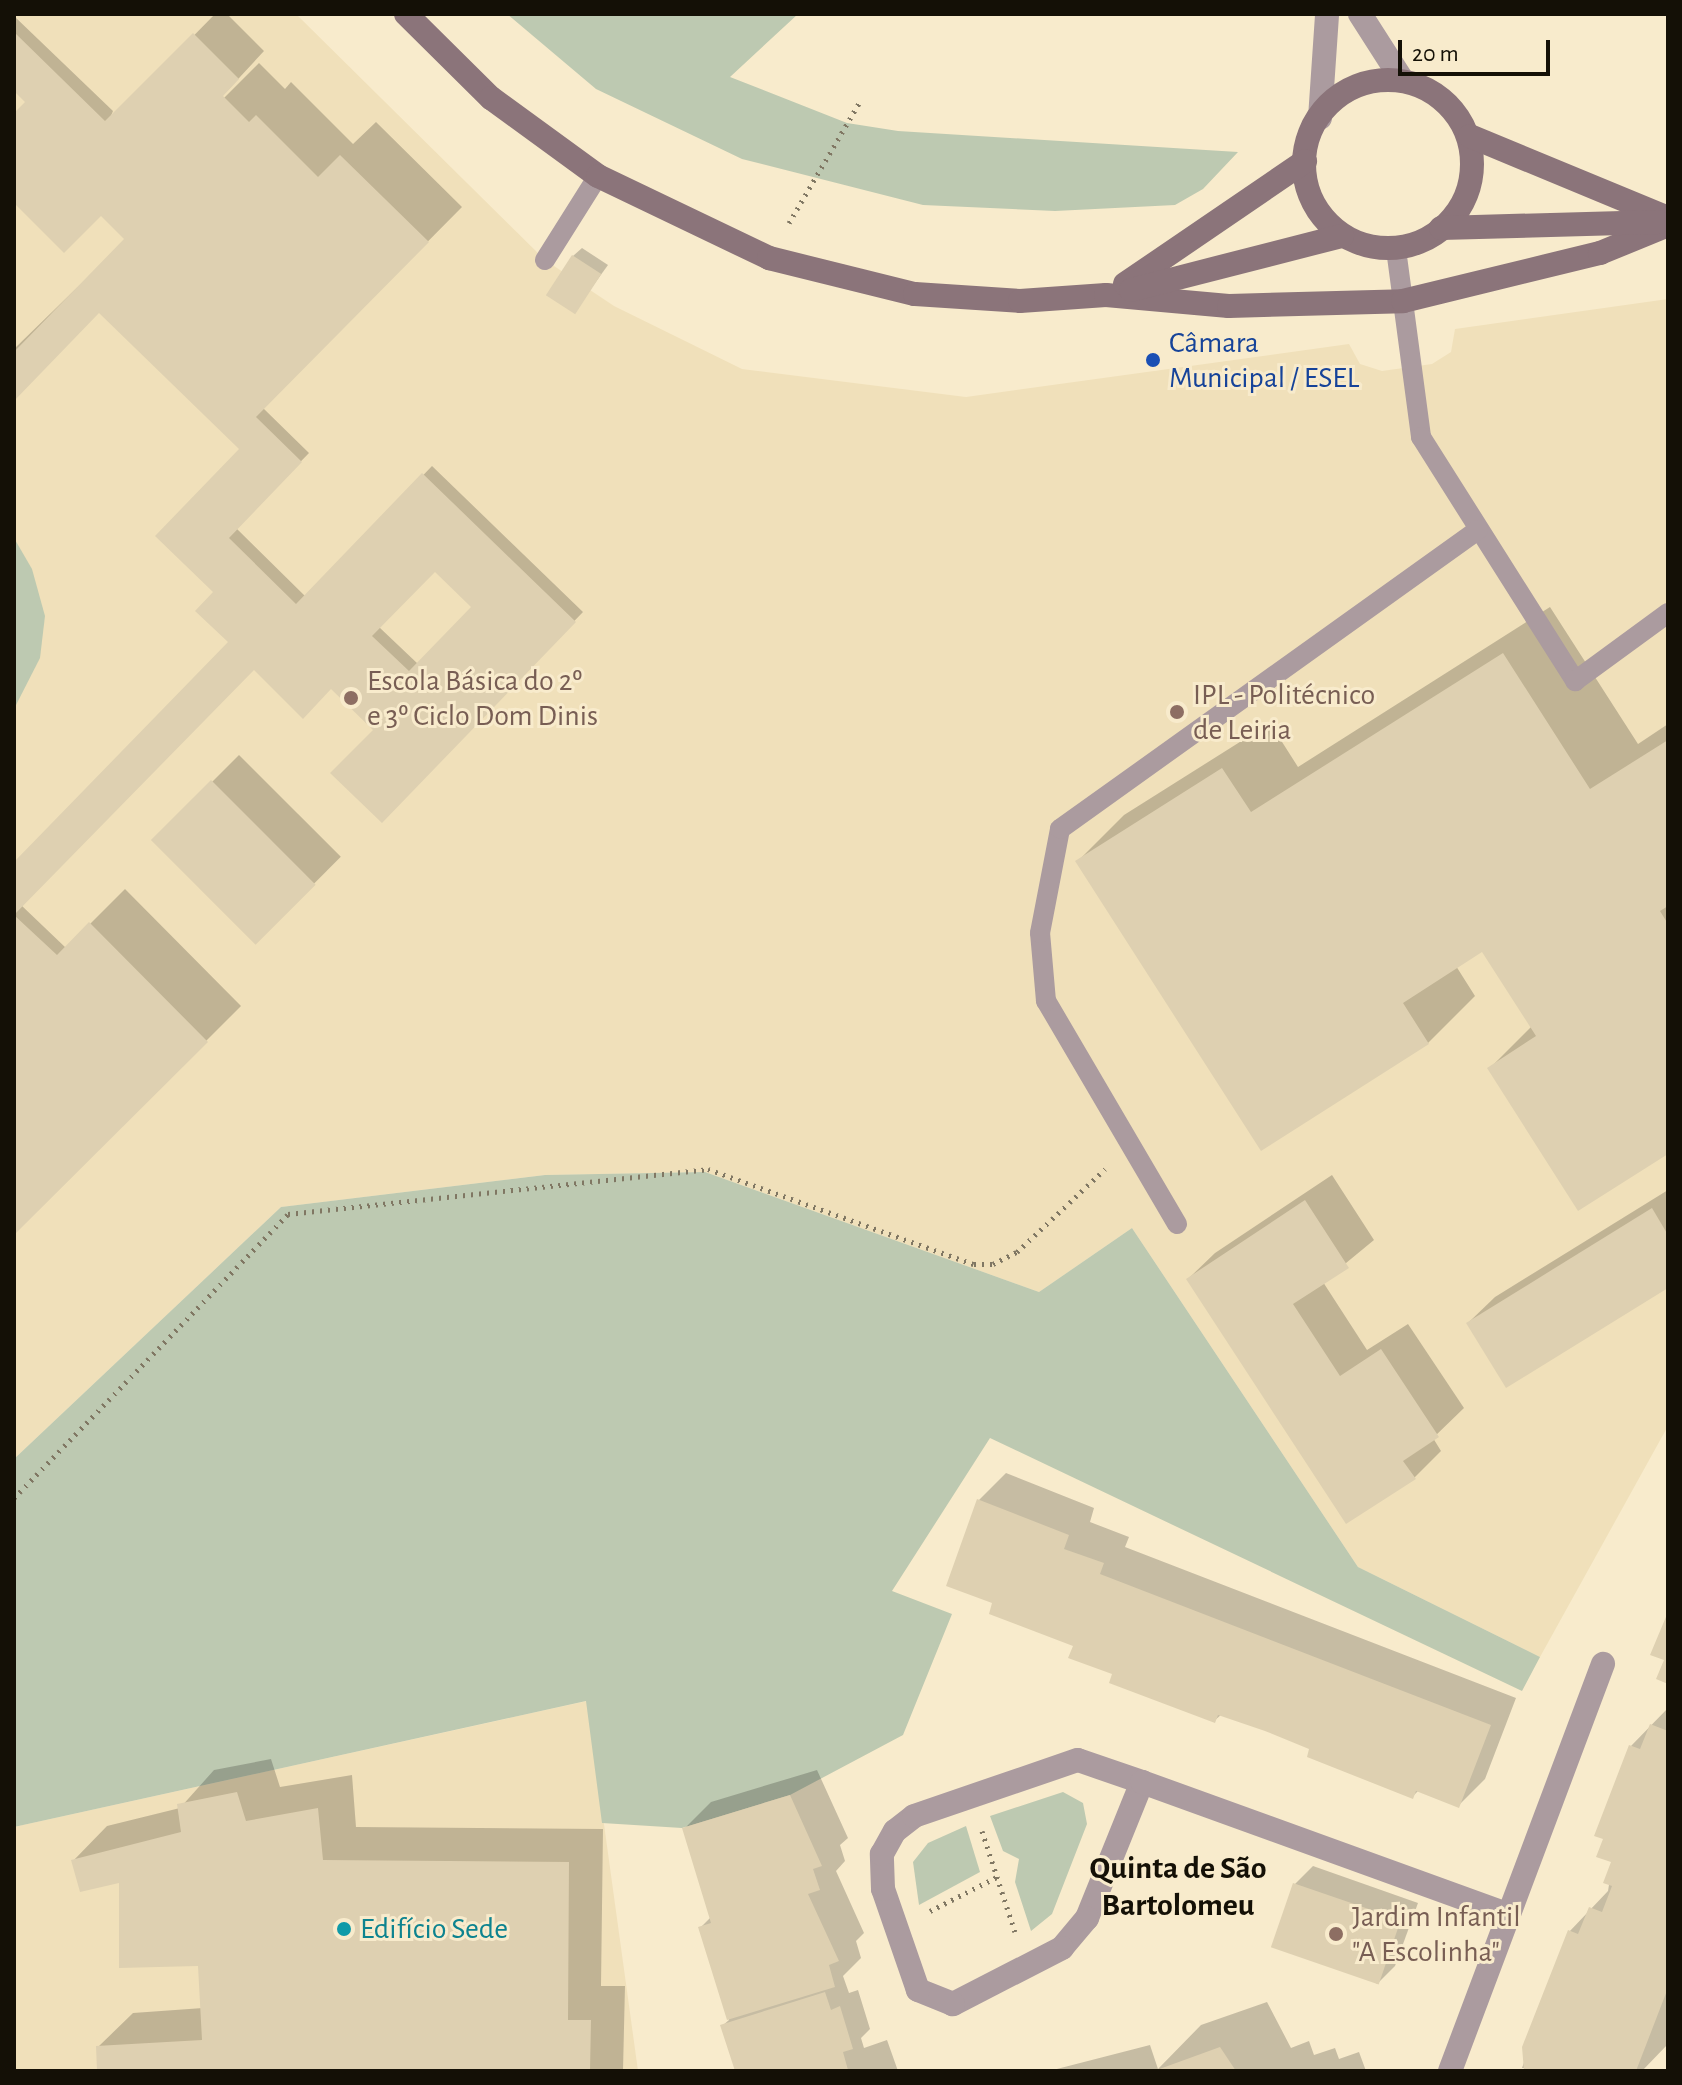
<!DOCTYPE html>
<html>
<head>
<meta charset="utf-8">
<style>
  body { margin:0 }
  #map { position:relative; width:1682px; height:2085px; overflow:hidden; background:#f8ebcc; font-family:"Alegreya Sans",sans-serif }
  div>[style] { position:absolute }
  .built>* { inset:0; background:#f0e0ba }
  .green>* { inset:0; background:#bdc9b1 }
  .shadow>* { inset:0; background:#0003; transform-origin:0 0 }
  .building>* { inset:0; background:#ded0b1; transform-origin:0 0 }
  .path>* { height:5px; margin-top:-2.5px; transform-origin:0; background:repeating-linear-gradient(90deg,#807763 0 2px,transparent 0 8px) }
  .lane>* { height:20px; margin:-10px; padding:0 10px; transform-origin:10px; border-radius:10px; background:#ab9b9f }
  .street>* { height:24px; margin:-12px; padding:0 12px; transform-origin:12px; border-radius:12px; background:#ab9b9f }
  .secondary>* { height:24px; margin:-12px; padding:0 12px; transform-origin:12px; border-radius:12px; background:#8b747a }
  .secondary>.ring { margin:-12px; padding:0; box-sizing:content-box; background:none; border:24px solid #8b747a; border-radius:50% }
  .dots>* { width:22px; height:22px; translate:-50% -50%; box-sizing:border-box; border:4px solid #f8ebcc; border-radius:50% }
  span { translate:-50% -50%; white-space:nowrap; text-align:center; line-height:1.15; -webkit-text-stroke:6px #f8ebcc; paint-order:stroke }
  .transit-label { font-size:30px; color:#164399 }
  .left { translate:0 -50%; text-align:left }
  .education-label { font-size:30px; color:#785e54 }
  .culture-label { font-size:30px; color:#0d838f }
  .neighbourhood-label { font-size:32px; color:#141006; font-weight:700 }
  .frame { position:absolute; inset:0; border:16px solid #141006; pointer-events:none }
  .scale { position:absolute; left:1398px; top:40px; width:152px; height:36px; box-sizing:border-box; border:4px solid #141006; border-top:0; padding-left:10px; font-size:24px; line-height:28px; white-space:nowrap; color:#141006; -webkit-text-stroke:6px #f8ebcc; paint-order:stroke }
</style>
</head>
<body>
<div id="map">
  <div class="built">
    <div style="clip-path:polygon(14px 14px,296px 14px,545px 260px,614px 306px,742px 369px,966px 397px,1349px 344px,1360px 364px,1382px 371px,1432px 364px,1451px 352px,1455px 329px,1668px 299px,1668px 1426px,1540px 1657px,1358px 1567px,1132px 1228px,1039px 1292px,705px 1172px,545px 1175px,281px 1207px,14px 1459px)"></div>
    <div style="clip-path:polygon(587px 1701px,638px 2071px,14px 2071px,14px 1827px)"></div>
  </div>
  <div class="green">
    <div style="clip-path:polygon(507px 14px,798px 14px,730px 77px,847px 123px,898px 131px,1238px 152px,1203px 189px,1175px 205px,1055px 211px,923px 205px,742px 159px,596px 89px)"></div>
    <div style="clip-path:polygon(14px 538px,32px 569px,45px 616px,40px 658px,14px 709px)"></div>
    <div style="clip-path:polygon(705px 1172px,1039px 1292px,1132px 1228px,1358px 1567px,1540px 1657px,1522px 1691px,990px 1438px,892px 1591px,952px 1614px,903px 1735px,790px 1795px,682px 1828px,602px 1823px,586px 1701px,14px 1827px,14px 1459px,281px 1207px,545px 1175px)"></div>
    <div style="clip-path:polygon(1063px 1792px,1083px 1803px,1087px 1824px,1052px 1914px,1031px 1931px,1015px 1882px,1019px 1859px,1003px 1851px,990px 1816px)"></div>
    <div style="clip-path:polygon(966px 1826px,980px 1872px,919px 1905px,913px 1862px,928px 1843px)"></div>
  </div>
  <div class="shadow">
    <div style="clip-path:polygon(evenodd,215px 14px,227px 14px,264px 51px,175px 147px,259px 63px,285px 89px,291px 82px,353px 144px,376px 122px,462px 207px,263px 408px,309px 453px,236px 528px,306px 597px,432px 466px,583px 612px,382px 820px,376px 730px,331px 687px,254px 668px,21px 905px,66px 948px,125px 889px,241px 1006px,14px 1233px,14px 864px,231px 642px,216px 592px,242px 449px,99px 310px,14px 398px,14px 349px,127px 239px,101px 213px,14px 201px,14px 115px,30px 98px,14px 83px,14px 16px,113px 111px,108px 123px,215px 14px,435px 570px,474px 607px,418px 664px,379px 627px,435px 570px)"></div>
    <div style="clip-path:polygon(582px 248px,608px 265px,574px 312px,573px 256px)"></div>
    <div style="clip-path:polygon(1550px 607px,1638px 744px,1668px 724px,1668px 1152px,1489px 1069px,1532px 1026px,1483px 949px,1456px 966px,1475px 996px,1428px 1043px,1078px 861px,1124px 815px,1270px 723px,1298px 767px)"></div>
    <div style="left:239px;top:755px;width:144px;height:120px;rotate:45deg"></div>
    <div style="clip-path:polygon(1332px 1175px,1374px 1240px,1323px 1282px,1367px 1350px,1408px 1324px,1464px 1408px,1433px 1438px,1441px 1451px,1414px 1478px,1188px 1279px,1215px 1253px)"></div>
    <div style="clip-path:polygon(1668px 1190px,1668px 1285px,1468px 1323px,1495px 1297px)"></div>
    <div style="clip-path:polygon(1006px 1473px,1094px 1508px,1090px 1522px,1129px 1537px,1125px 1547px,1516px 1698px,1485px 1779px,1459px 1805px,1419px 1790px,1413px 1796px,1312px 1747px,1222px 1714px,1214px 1721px,994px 1602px,979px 1500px)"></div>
    <div style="clip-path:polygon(1668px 1708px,1668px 2044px,1642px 2071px,1522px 2068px,1569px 1932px,1608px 1891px,1631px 1746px)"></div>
    <div style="clip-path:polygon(271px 1759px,280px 1787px,352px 1775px,356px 1827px,603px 1829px,601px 1986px,625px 1986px,623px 2071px,99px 2071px,98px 2047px,133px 2013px,203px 2008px,200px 1964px,121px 1880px,73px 1861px,107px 1826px,180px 1808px,214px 1770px)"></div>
    <div style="clip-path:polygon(817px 1770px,848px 1838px,840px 1845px,845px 1861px,836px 1871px,864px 1933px,856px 1941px,861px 1958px,843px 1976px,849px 1993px,858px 1990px,870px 2029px,861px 2038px,864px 2048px,887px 2040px,898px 2071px,737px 2071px,722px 2026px,729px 2020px,700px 1928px,711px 1917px,684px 1829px,711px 1802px)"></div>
    <div style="clip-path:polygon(1313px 1866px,1418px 1903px,1395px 1966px,1377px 1984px,1295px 1884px)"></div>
    <div style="clip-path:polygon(1267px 2002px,1291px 2048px,1309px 2041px,1314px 2055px,1335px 2048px,1339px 2059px,1359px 2052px,1366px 2071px,1049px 2071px,1150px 2045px,1158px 2069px,1201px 2025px)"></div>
  </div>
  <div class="building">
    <div style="clip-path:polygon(evenodd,14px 32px,105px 121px,193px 33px,239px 79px,223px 96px,249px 122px,256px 115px,318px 177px,340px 155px,429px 242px,256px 417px,302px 462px,229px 538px,296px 604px,422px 473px,576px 622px,382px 823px,330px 773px,373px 730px,331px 689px,303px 719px,254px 670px,14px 915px,57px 955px,89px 922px,208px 1042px,14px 1235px,14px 862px,228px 642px,195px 611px,213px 592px,155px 536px,239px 449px,99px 313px,14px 401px,14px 352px,124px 239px,101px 216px,64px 253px,14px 203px,14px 113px,25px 102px,14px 91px,14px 32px,435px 572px,471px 607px,409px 671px,372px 636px,435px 572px)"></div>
    <div style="left:572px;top:255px;width:35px;height:48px;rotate:33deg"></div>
    <div style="clip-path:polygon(1503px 653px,1590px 789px,1668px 740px,1668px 906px,1660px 911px,1668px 924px,1668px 1154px,1578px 1211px,1487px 1068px,1536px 1036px,1482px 952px,1403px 1003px,1429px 1044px,1261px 1151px,1075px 861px,1222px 768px,1251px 812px)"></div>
    <div style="left:211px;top:780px;width:148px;height:85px;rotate:45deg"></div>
    <div style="clip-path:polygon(1305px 1200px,1349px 1268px,1293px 1304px,1340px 1376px,1381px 1349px,1439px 1437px,1403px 1461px,1416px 1479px,1346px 1524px,1186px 1279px)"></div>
    <div style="clip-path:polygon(1652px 1208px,1668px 1235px,1668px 1288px,1506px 1388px,1466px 1323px)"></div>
    <div style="clip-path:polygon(977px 1499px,1069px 1535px,1064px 1549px,1104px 1563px,1100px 1574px,1491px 1725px,1459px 1808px,1416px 1791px,1413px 1799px,1307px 1757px,1309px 1749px,1265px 1731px,1218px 1715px,1215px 1723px,1109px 1683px,1112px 1674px,1068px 1658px,1073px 1646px,989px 1614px,992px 1603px,946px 1586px)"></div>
    <div style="clip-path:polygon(1668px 1612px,1668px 1684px,1656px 1679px,1664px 1660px,1650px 1655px)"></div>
    <div style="clip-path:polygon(1650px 1724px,1668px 1731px,1668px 1988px,1636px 2071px,1524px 2071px,1522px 2047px,1568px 1930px,1578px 1934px,1589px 1907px,1602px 1912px,1612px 1886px,1603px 1883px,1611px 1862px,1596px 1857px,1603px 1839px,1594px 1836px,1629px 1745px,1640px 1749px)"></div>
    <div style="clip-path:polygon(237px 1792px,246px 1821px,318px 1808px,323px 1860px,569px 1862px,568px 2020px,591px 2020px,590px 2071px,97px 2071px,96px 2046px,202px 2040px,198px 1966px,119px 1968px,119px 1883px,80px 1892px,71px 1860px,181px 1832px,177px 1804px)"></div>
    <div style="clip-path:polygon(790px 1795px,822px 1866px,813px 1869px,820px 1890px,808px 1894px,839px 1961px,829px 1965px,835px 1987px,727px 2020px,698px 1927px,711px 1923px,682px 1828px)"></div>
    <div style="left:1293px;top:1883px;width:114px;height:68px;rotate:19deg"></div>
    <div style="clip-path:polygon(825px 1992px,831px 2010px,840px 2006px,853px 2049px,843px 2052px,848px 2070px,862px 2071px,735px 2071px,720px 2025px)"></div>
    <div style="clip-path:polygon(1220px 2047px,1236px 2071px,1154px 2071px)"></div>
  </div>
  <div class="path">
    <div style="left:789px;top:223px;width:139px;rotate:-59.7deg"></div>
    <div style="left:14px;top:1498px;width:395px;rotate:-46deg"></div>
    <div style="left:288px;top:1214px;width:422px;rotate:-6.1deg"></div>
    <div style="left:708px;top:1169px;width:282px;rotate:19.7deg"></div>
    <div style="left:974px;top:1264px;width:19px"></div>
    <div style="left:993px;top:1264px;width:27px;rotate:-27deg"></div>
    <div style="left:1017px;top:1252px;width:121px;rotate:-43.3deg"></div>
    <div style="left:982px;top:1831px;width:106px;rotate:71.9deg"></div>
    <div style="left:930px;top:1911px;width:75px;rotate:-26.9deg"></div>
  </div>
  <div class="lane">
    <div style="left:1396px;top:249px;width:190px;rotate:82.4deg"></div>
    <div style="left:1421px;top:437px;width:289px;rotate:57.7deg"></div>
    <div style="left:1575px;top:681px;width:115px;rotate:-36.2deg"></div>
    <div style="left:545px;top:260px;width:99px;rotate:-57.8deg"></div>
    <div style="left:1177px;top:1224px;width:259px;rotate:-120.4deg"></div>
    <div style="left:1046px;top:1001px;width:68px;rotate:-95deg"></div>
    <div style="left:1040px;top:933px;width:106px;rotate:-79.1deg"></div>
    <div style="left:1060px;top:829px;width:514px;rotate:-35.58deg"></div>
  </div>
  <div class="street">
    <div style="left:1360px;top:14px;width:76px;rotate:57.4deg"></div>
    <div style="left:1320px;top:118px;width:104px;rotate:-86.1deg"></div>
    <div style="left:1142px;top:1782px;width:147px;rotate:112deg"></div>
    <div style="left:1087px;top:1918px;width:39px;rotate:130deg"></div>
    <div style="left:1062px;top:1948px;width:123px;rotate:152.8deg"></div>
    <div style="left:953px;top:2004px;width:38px;rotate:-158deg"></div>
    <div style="left:918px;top:1990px;width:107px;rotate:-109.1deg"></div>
    <div style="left:883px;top:1889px;width:35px;rotate:-92deg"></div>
    <div style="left:882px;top:1854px;width:26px;rotate:-61deg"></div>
    <div style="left:895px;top:1831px;width:24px;rotate:-38deg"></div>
    <div style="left:914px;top:1816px;width:173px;rotate:-18.9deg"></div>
    <div style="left:1078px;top:1760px;width:68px;rotate:19deg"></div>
    <div style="left:1142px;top:1782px;width:390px;rotate:19.9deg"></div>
    <div style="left:1450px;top:2071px;width:435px;rotate:-69.4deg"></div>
  </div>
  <div class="secondary">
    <div style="left:406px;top:14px;width:120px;rotate:44.7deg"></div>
    <div style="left:491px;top:98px;width:132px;rotate:36.1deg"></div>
    <div style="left:598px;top:176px;width:190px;rotate:25.6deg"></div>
    <div style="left:769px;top:258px;width:150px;rotate:13.9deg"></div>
    <div style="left:915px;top:294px;width:105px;rotate:3.8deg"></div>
    <div style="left:1020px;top:301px;width:86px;rotate:-4deg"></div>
    <div style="left:1106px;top:295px;width:123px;rotate:5.1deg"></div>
    <div style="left:1229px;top:306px;width:174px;rotate:-1.6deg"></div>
    <div style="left:1403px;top:301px;width:203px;rotate:-13.7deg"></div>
    <div style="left:1600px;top:253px;width:74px;rotate:-22.4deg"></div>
    <div class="ring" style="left:1304px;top:80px;width:144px;height:144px"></div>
    <div style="left:1470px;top:136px;width:214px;rotate:22.5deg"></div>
    <div style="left:1441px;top:228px;width:217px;rotate:-1.6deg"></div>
    <div style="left:1125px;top:284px;width:218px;rotate:-34.3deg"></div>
    <div style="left:1131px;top:290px;width:218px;rotate:-14.4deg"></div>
  </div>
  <div class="dots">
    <div style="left:1153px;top:360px;background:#1a4fb4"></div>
    <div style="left:351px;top:698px;background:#8d6e63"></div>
    <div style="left:1177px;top:712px;background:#8d6e63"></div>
    <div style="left:344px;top:1929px;background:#0f9aa8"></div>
    <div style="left:1336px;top:1934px;background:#8d6e63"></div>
  </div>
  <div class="transit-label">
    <span class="left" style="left:1169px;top:360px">Câmara<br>Municipal / ESEL</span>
  </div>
  <div class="education-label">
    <span class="left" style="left:367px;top:698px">Escola Básica do 2º<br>e 3º Ciclo Dom Dinis</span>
    <span class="left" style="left:1193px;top:712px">IPL - Politécnico<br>de Leiria</span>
    <span class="left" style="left:1352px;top:1934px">Jardim Infantil<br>"A Escolinha"</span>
  </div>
  <div class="culture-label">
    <span class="left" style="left:360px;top:1929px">Edifício Sede</span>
  </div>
  <div class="neighbourhood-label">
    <span style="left:1178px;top:1887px">Quinta de São<br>Bartolomeu</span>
  </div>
  <div class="frame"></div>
  <div class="scale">20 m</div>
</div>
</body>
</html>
